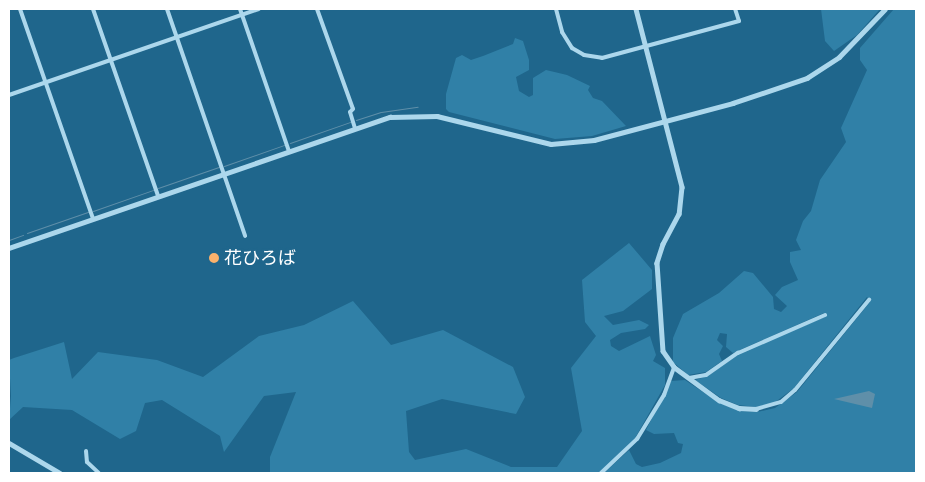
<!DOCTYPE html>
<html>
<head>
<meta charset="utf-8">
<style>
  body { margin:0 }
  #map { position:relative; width:925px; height:482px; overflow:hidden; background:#1f668c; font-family:Signika,"Noto Sans JP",sans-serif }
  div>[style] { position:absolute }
  .green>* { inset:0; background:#3080a7 }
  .water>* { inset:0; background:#5f8fa9 }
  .stream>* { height:1px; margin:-0.5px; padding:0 0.5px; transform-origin:0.5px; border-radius:0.5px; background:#5f8fa9 }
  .minor>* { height:4px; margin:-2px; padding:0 2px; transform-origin:2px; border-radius:2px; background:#acd7ec }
  .tertiary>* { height:4.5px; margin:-2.25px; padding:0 2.25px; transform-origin:2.25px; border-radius:2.25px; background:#acd7ec }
  .dots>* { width:14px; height:14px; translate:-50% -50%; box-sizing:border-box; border:2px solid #1f668c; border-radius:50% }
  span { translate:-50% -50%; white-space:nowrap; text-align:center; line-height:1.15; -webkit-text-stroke:5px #1f668c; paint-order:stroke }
  .poi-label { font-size:18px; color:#fff }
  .left { translate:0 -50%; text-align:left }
  .frame { position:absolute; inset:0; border:10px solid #fff; pointer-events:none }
</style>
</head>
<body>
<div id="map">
  <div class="green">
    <div style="clip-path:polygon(821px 9px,880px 9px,857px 35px,834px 51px,825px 41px)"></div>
    <div style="clip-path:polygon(894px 9px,916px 9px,916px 473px,604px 473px,629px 450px,636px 464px,642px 467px,660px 463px,681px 453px,683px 444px,678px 443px,674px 433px,654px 434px,646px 430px,671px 381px,685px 380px,718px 402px,739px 411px,757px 412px,775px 408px,797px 392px,870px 302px,867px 297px,794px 388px,774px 403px,756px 407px,738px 405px,721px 398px,695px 380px,708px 376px,739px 354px,761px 344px,825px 317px,824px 313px,733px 353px,726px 347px,727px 334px,720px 333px,717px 340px,723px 346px,719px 354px,722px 361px,706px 372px,688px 375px,673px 362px,673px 338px,683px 314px,719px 293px,744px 271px,753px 273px,773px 297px,774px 309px,781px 312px,787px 306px,775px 295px,782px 287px,798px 280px,790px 262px,790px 252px,801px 250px,796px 240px,803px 221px,811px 211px,820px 180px,846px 142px,841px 128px,867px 70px,860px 60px,860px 48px)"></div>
    <div style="clip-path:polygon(515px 38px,523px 41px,529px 60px,529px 70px,516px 77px,519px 91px,529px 97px,533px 95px,533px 78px,546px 70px,567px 75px,590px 86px,588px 90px,593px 98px,602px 101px,626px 126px,592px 136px,555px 139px,449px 112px,446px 109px,446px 94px,456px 58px,462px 55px,471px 60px,483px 56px,513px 44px)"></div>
    <div style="clip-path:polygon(629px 243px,652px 270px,652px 289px,623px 311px,604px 316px,613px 325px,639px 320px,649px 325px,645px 329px,621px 333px,610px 340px,611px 346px,619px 351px,650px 336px,656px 355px,653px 361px,665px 368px,665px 385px,634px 440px,599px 473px,270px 473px,270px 457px,296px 392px,264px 396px,224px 452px,220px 436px,162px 400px,145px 403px,136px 431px,120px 439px,72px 410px,23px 407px,9px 420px,11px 396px,9px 360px,14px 358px,64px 342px,72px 379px,98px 352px,157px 360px,203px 377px,259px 336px,304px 325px,353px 301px,391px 345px,443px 330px,513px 367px,525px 397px,516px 414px,442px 399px,406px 411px,409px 452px,415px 460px,466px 449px,511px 467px,557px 467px,582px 431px,571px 368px,596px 336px,585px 322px,582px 280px)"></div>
  </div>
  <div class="water">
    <div style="clip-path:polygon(869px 391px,875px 394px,872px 408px,834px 399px)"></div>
  </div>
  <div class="stream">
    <div style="left:356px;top:120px;width:26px;rotate:-18deg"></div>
    <div style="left:381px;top:112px;width:37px;rotate:-8deg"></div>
    <div style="left:290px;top:143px;width:64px;rotate:-19.3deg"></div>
    <div style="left:224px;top:166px;width:64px;rotate:-19.3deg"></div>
    <div style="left:158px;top:188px;width:65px;rotate:-19deg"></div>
    <div style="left:93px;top:211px;width:64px;rotate:-19.3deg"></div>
    <div style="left:27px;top:233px;width:65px;rotate:-19deg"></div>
    <div style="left:9px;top:240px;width:15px;rotate:-20deg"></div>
  </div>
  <div class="minor">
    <div style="left:20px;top:9px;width:222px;rotate:70.8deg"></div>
    <div style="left:93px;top:9px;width:198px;rotate:70.8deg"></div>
    <div style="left:167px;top:9px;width:240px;rotate:71deg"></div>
    <div style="left:240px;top:9px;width:150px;rotate:71deg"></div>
    <div style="left:317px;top:9px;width:106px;rotate:70.2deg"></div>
    <div style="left:353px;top:109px;width:4px;rotate:135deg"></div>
    <div style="left:350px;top:112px;width:17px;rotate:73deg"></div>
    <div style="left:556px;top:9px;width:24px;rotate:75deg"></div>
    <div style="left:562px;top:32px;width:19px;rotate:58deg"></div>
    <div style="left:572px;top:48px;width:14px;rotate:30deg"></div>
    <div style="left:584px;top:55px;width:18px;rotate:9deg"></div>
    <div style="left:602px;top:58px;width:142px;rotate:-15.1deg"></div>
    <div style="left:739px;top:21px;width:13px;rotate:-108deg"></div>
    <div style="left:9px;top:95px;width:264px;rotate:-19deg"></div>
    <div style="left:689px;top:378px;width:17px;rotate:-10deg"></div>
    <div style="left:706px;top:375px;width:39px;rotate:-35deg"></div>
    <div style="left:738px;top:353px;width:95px;rotate:-23.6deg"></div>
    <div style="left:756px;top:409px;width:26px;rotate:-16deg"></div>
    <div style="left:781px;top:402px;width:18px;rotate:-41deg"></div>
    <div style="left:795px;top:390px;width:117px;rotate:-50.6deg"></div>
    <div style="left:86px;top:451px;width:11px;rotate:85deg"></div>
    <div style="left:87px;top:462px;width:16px;rotate:43deg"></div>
    <div style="left:601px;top:473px;width:50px;rotate:-43.4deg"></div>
    <div style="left:637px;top:439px;width:52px;rotate:-58.5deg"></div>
    <div style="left:664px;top:395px;width:30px;rotate:-70deg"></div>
  </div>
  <div class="tertiary">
    <div style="left:636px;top:9px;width:184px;rotate:75.5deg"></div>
    <div style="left:682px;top:187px;width:27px;rotate:96deg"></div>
    <div style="left:679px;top:214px;width:34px;rotate:118deg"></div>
    <div style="left:663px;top:244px;width:20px;rotate:108deg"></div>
    <div style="left:657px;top:263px;width:88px;rotate:86.1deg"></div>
    <div style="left:663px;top:351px;width:19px;rotate:55deg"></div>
    <div style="left:674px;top:367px;width:56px;rotate:36.3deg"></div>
    <div style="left:719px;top:400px;width:22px;rotate:22deg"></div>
    <div style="left:739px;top:408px;width:17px;rotate:3deg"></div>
    <div style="left:9px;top:248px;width:403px;rotate:-19deg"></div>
    <div style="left:390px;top:117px;width:47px;rotate:-1.2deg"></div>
    <div style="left:437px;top:116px;width:117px;rotate:13.8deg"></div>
    <div style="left:551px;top:144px;width:43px;rotate:-5.3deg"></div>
    <div style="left:594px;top:140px;width:144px;rotate:-14.9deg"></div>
    <div style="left:733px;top:103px;width:78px;rotate:-18.7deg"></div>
    <div style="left:807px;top:78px;width:38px;rotate:-33deg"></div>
    <div style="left:839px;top:57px;width:66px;rotate:-46.2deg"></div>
    <div style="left:9px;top:443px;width:59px;rotate:30.5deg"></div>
  </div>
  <div class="dots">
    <div style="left:214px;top:258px;background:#fab26c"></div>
  </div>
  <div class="poi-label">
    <span class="left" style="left:224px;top:258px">花ひろば</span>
  </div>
  <div class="frame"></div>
</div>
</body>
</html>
